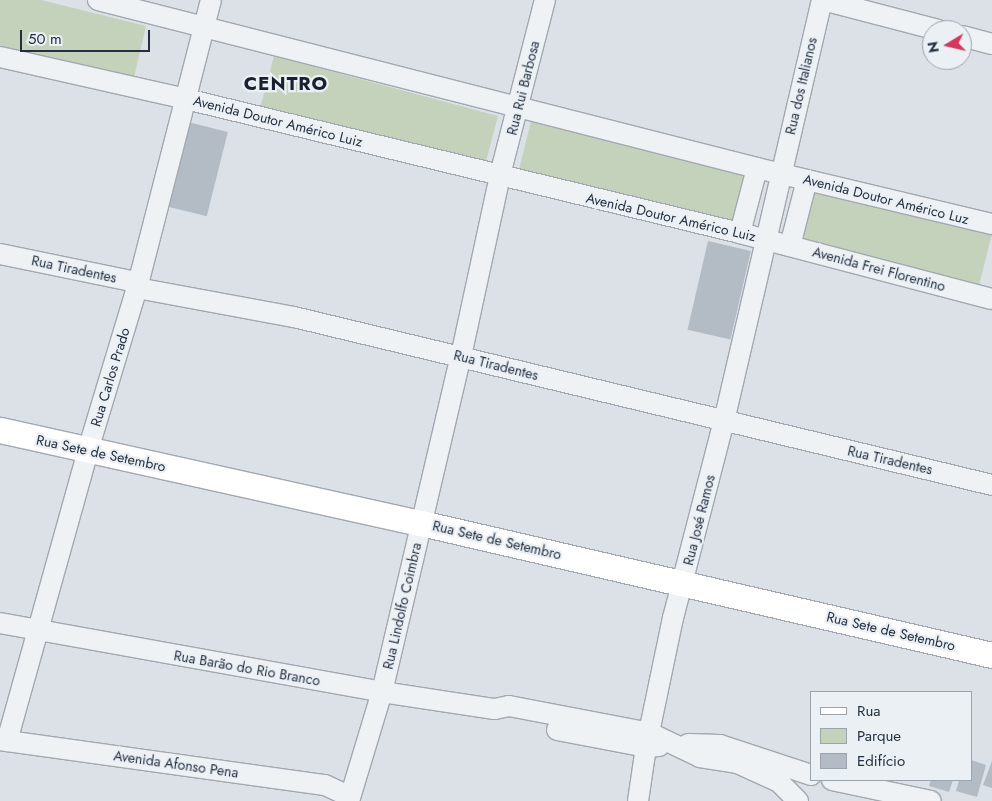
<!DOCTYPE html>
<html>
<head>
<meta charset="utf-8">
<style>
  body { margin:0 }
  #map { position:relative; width:992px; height:801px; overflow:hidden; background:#dce1e7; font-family:Jost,sans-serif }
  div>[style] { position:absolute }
  .green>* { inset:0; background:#c4d2bc; transform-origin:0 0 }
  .building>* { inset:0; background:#b3bbc5; transform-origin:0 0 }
  .roads { filter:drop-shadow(1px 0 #a1a8b1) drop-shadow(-1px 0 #a1a8b1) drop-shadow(0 1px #a1a8b1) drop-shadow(0 -1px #a1a8b1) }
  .minor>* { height:20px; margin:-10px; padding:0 10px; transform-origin:10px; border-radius:10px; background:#eff2f5 }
  .major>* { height:25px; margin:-12.5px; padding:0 12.5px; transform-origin:12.5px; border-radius:12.5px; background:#fff }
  span { translate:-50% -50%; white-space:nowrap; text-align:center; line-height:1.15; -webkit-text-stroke:4.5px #ebf0f5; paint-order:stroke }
  .street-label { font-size:14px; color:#24303f }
  .district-label { font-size:19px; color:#17212f; font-weight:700; letter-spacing:1px }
  .legend { position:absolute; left:810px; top:691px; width:162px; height:90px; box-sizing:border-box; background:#ebf0f5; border:1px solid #9ba3ac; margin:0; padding:6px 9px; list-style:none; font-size:15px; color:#24303f }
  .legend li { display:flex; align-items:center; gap:10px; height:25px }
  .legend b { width:25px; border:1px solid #9ba3ac }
  .north { position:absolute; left:922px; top:20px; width:50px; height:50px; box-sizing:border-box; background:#ebf0f5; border:1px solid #9ba3ac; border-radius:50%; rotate:261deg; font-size:14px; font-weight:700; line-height:20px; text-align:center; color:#24303f }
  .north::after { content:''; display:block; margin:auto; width:18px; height:22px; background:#d9355b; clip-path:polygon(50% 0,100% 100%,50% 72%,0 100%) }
  .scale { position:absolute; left:20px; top:30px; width:130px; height:22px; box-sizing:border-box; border:2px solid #24303f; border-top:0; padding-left:6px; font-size:15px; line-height:18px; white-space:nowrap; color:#24303f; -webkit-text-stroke:4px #ebf0f5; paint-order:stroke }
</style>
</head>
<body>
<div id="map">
  <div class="green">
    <div style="clip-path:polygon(0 0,41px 0,146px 26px,133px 82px,0 49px)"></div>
    <div style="left:274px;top:56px;width:232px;height:54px;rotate:15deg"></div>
    <div style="left:532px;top:117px;width:222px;height:56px;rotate:14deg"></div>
    <div style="left:813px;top:187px;width:185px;height:56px;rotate:14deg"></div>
  </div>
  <div class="building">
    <div style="left:188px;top:122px;width:41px;height:87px;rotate:14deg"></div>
    <div style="left:708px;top:241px;width:44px;height:91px;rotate:13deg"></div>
    <div style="clip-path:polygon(971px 760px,986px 765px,977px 797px,956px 791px,959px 780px,971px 780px)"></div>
    <div style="clip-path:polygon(992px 761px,992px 788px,983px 785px)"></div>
    <div style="clip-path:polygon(931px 780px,953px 780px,949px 792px,929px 786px)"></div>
  </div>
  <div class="roads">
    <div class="minor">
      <div style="left:98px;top:0;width:680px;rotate:14.3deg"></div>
      <div style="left:757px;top:168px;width:242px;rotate:13.4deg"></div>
      <div style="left:823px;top:0;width:119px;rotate:14.6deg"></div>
      <div style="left:962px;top:36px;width:31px;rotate:15deg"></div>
      <div style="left:0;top:57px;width:191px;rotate:12.7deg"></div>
      <div style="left:186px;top:99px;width:570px;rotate:13.6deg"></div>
      <div style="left:740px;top:233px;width:260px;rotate:14.7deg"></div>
      <div style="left:740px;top:233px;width:67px;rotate:-75.3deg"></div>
      <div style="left:790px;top:246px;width:68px;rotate:-75.6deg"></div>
      <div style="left:0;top:254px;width:134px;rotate:11.6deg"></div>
      <div style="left:131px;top:281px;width:9px;rotate:49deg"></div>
      <div style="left:137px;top:288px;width:160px;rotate:10.5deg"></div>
      <div style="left:294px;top:317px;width:718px;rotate:13.53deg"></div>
      <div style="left:0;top:623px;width:388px;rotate:10.2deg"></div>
      <div style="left:382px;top:692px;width:114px;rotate:8.6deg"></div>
      <div style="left:495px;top:709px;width:14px;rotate:-12deg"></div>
      <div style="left:509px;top:706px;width:144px;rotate:10.8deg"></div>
      <div style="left:650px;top:733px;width:55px;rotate:25.6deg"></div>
      <div style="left:700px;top:757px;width:37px;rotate:9deg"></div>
      <div style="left:737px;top:763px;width:46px;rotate:24.3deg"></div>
      <div style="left:779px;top:782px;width:27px;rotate:45deg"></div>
      <div style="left:557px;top:730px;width:91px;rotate:10.8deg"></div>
      <div style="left:646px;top:747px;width:13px;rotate:-4deg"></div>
      <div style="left:0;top:740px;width:328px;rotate:7.9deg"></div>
      <div style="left:325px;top:785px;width:26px;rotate:25deg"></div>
      <div style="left:7px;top:741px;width:302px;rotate:-74.4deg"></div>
      <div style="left:88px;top:450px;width:169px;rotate:-73.2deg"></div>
      <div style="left:137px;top:288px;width:297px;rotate:-75.6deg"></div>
      <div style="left:688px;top:744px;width:32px;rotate:2deg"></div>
      <div style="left:720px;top:745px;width:96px;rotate:18.2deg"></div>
      <div style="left:832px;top:780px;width:101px;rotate:12deg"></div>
      <div style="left:349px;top:801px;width:114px;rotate:-73.2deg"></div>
      <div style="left:382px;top:692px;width:345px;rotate:-76.8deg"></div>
      <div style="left:461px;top:356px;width:185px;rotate:-77.8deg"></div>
      <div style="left:500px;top:175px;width:181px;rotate:-75.6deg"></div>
      <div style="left:638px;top:801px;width:55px;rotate:-81.6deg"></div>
      <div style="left:646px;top:747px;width:132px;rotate:-78.2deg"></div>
      <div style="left:673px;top:618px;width:203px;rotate:-75.5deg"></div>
      <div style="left:724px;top:421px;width:432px;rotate:-76.9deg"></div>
    </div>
    <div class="major">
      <div style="left:0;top:430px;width:431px;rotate:12.5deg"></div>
      <div style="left:421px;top:523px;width:586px;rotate:13.02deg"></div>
    </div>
  </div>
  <div class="street-label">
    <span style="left:801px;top:86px;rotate:-77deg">Rua dos Italianos</span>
    <span style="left:523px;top:88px;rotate:-76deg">Rua Rui Barbosa</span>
    <span style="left:278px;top:121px;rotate:14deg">Avenida Doutor Américo Luiz</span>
    <span style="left:886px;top:199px;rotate:14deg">Avenida Doutor Américo Luz</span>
    <span style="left:671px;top:217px;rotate:13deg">Avenida Doutor Américo Luiz</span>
    <span style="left:74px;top:269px;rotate:12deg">Rua Tiradentes</span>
    <span style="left:879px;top:269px;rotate:15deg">Avenida Frei Florentino</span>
    <span style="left:496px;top:365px;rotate:14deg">Rua Tiradentes</span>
    <span style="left:110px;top:377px;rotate:-73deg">Rua Carlos Prado</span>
    <span style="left:101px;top:453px;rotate:12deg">Rua Sete de Setembro</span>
    <span style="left:890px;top:460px;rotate:13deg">Rua Tiradentes</span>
    <span style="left:699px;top:520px;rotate:-76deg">Rua José Ramos</span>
    <span style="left:497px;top:540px;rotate:13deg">Rua Sete de Setembro</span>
    <span style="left:402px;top:606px;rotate:-77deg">Rua Lindolfo Coimbra</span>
    <span style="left:891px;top:631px;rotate:13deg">Rua Sete de Setembro</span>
    <span style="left:247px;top:668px;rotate:10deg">Rua Barão do Rio Branco</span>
    <span style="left:176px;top:764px;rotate:8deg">Avenida Afonso Pena</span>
  </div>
  <div class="district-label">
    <span style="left:286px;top:84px">CENTRO</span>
  </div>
  <ul class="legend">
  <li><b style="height:6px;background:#fff"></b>Rua</li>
  <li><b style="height:14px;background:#c4d2bc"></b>Parque</li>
  <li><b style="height:14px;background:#b3bbc5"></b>Edifício</li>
  </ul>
  <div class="north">N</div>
  <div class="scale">50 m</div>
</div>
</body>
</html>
